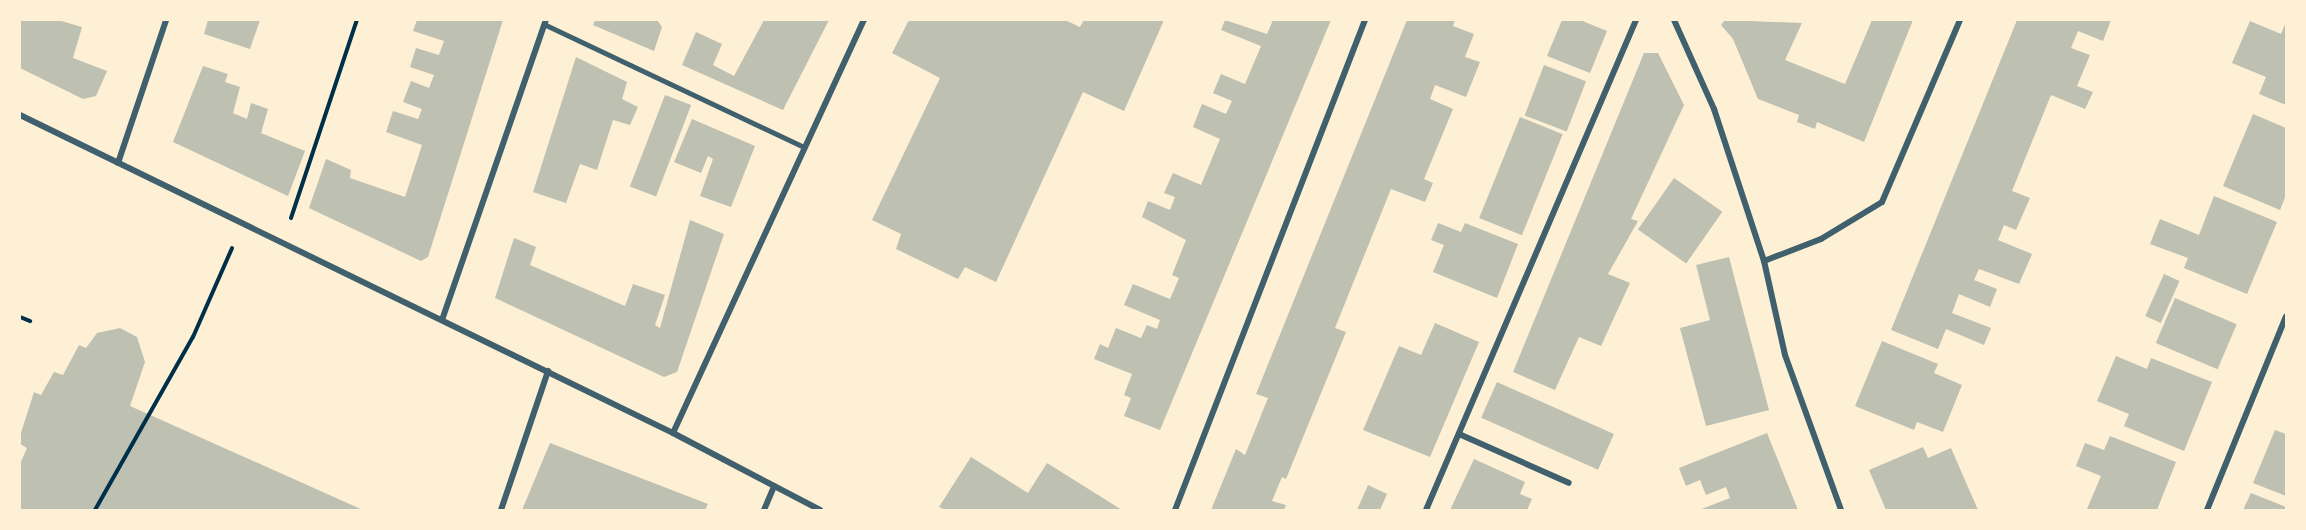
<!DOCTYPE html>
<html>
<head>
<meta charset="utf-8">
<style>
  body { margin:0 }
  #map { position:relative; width:2306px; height:530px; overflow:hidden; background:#fdf0d5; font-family:Quicksand,sans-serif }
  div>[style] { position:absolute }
  .building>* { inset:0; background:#bec0b2; transform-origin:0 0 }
  .path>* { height:4px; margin:-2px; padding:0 2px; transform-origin:2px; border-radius:2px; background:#003049 }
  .service>* { height:4.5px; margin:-2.25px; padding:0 2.25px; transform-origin:2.25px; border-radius:2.25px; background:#3f606c }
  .minor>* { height:6px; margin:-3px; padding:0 3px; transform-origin:3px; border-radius:3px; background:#3f606c }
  span { translate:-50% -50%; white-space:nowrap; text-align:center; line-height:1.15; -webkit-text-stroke:4.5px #fdf0d5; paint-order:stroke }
  .frame { position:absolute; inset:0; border:21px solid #fdf0d5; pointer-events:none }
</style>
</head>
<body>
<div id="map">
  <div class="building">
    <div style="clip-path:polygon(20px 20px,58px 20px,82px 27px,73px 58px,107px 71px,96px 96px,83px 99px,20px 68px)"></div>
    <div style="clip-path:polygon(208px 20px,260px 20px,250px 49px,204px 34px)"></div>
    <div style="clip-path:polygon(417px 20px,503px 20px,428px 257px,421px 261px,309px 208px,326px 159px,351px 170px,350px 178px,405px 197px,422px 145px,386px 132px,393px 111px,418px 119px,422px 109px,403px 102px,411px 81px,429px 88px,434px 75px,410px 67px,416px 48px,439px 55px,444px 41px,413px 31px)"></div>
    <div style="clip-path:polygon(595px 20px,657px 20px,662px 27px,654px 51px,593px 25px)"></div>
    <div style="clip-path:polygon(764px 20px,829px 20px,783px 110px,682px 65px,696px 32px,722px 44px,713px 65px,734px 76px)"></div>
    <div style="clip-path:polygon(909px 20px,1065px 20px,1080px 27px,1084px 20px,1164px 20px,1124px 111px,1083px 92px,996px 282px,965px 267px,958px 279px,896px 249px,901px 234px,872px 220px,940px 78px,892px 53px)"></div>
    <div style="clip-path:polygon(1225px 20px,1267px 34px,1273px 20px,1331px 20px,1160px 430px,1124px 416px,1131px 398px,1124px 395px,1132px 374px,1094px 359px,1100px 344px,1108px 348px,1116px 328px,1141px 338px,1147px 325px,1157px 329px,1160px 320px,1124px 305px,1133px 284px,1170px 299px,1179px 278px,1172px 275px,1186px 240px,1142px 217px,1148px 201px,1170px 210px,1175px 197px,1164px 193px,1173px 173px,1201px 185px,1220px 139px,1193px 127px,1202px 104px,1226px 114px,1232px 101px,1213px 93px,1221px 74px,1245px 84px,1261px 46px,1221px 30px)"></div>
    <div style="clip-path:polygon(1407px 20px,1455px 20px,1453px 26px,1474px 34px,1465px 57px,1480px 62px,1466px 97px,1435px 85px,1430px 99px,1453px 109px,1424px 179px,1433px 183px,1425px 202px,1391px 189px,1335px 328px,1346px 332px,1286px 479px,1282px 477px,1272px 501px,1286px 505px,1284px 510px,1211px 510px,1236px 449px,1245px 455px,1268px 398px,1256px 394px)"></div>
    <div style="clip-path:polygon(1562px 20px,1580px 20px,1607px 31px,1590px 73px,1547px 56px)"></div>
    <div style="clip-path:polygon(1725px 20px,1802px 23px,1785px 60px,1845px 84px,1872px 20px,1913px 20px,1864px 142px,1817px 122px,1815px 129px,1797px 122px,1799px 115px,1758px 99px,1733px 39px,1721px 25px)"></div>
    <div style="clip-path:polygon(2017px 20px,2111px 20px,2103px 41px,2078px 31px,2071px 48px,2090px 55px,2077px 86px,2093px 92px,2085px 109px,2051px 95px,2012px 191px,2030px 198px,2016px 230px,2004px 225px,1998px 240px,2032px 254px,2019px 284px,1979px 269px,1974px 280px,1997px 289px,1990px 307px,1959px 294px,1952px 313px,1991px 328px,1984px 345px,1946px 329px,1938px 349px,1891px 330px)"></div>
    <div style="clip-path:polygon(2250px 21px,2281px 34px,2286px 22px,2286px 105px,2259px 94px,2266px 77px,2232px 63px)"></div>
    <div style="clip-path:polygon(1644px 53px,1658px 53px,1684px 105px,1631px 219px,1638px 221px,1608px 274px,1630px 283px,1601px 346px,1579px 337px,1555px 390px,1513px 372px)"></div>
    <div style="clip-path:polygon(576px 57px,627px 82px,622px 99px,638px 107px,630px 125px,613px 120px,597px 170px,580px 164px,566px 203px,533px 192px)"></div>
    <div style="left:1544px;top:65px;width:45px;height:54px;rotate:21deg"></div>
    <div style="clip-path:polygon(203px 66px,228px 74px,225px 82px,240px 87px,233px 113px,247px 119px,251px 103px,268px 109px,261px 133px,305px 151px,288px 196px,173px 142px)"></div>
    <div style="left:665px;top:95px;width:28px;height:98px;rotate:21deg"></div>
    <div style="clip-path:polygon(2253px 114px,2286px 128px,2286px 195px,2280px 210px,2223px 186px)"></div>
    <div style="left:1520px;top:117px;width:46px;height:109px;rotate:22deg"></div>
    <div style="clip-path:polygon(692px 119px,755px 146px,731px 207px,700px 196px,713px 159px,708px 156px,701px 173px,674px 162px)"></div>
    <div style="left:1674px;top:178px;width:59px;height:63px;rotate:35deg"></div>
    <div style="clip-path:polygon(2214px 196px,2277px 222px,2247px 294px,2184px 268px,2188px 258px,2150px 244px,2160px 219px,2199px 235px)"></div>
    <div style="clip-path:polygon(690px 220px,724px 234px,677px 372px,664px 377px,495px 298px,514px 238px,536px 247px,530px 265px,625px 306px,633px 284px,665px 295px,655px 325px,660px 328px)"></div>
    <div style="clip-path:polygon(1438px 223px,1461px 232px,1465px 223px,1518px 244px,1497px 298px,1433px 272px,1444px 245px,1431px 240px)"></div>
    <div style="clip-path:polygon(1729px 257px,1769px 410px,1706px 426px,1680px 328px,1710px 320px,1696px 265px)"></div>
    <div style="left:2164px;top:274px;width:17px;height:46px;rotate:24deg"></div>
    <div style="left:2175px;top:298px;width:67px;height:49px;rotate:23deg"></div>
    <div style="clip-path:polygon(1435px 323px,1479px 342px,1430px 457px,1363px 430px,1399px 346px,1421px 355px)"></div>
    <div style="clip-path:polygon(120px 328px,137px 337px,145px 362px,130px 406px,363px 510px,20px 510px,20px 464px,27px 448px,20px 444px,20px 436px,34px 392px,41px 395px,54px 372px,63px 375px,79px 345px,86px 348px,97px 333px)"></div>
    <div style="clip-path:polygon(1882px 341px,1938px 364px,1934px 373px,1962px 385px,1943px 432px,1917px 422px,1914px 430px,1855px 406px)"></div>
    <div style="clip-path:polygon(2116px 356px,2147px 369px,2151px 358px,2212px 382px,2184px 451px,2124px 426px,2129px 414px,2097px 401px)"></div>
    <div style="left:1497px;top:382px;width:128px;height:39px;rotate:24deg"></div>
    <div style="clip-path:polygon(2275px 430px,2286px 434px,2286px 496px,2253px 483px)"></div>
    <div style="clip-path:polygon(1767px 433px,1798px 510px,1699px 510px,1730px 498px,1726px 487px,1706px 495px,1700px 480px,1686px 486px,1679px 468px)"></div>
    <div style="clip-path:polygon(2110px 436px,2176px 462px,2157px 510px,2087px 509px,2101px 476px,2076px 466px,2085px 443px,2104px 450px)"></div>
    <div style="clip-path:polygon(550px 443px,708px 504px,705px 510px,522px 510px)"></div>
    <div style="clip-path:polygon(1923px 447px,1928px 458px,1951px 448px,1978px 510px,1886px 510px,1869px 470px)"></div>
    <div style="clip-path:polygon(971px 457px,1028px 493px,1047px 463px,1122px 510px,946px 510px,939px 507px)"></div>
    <div style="clip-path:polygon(1474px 459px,1525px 482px,1520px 494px,1532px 499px,1527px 510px,1450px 510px)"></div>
    <div style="clip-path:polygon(1368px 485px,1387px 494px,1380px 510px,1357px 510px)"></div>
    <div style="clip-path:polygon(2251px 493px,2286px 507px,2286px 510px,2243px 510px)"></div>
  </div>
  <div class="path">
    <div style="left:291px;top:218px;width:209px;rotate:-71.6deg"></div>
    <div style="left:20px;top:317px;width:11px;rotate:22deg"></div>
    <div style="left:95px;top:510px;width:199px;rotate:-60.5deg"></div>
    <div style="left:193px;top:337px;width:97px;rotate:-66.3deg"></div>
  </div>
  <div class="service">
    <div style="left:544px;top:24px;width:285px;rotate:25.3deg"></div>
  </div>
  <div class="minor">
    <div style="left:1674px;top:20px;width:98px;rotate:65.8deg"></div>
    <div style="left:1714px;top:109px;width:160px;rotate:71.8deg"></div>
    <div style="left:1764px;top:261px;width:96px;rotate:77.4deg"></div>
    <div style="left:1785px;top:355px;width:165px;rotate:70.1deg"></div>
    <div style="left:20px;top:115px;width:726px;rotate:25.97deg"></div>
    <div style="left:673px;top:433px;width:166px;rotate:27.6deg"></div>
    <div style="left:118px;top:163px;width:151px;rotate:-71.4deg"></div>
    <div style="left:1764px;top:261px;width:61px;rotate:-21.1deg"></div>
    <div style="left:1821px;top:239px;width:71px;rotate:-31.2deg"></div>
    <div style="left:1882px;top:202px;width:198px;rotate:-66.8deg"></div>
    <div style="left:442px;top:320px;width:318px;rotate:-70.9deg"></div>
    <div style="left:673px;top:433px;width:455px;rotate:-65.2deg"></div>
    <div style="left:1459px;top:434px;width:120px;rotate:24deg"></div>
    <div style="left:501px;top:510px;width:147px;rotate:-71.3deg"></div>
    <div style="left:764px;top:510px;width:26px;rotate:-67deg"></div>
    <div style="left:1175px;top:510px;width:526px;rotate:-68.81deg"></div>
    <div style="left:1426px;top:510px;width:533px;rotate:-66.8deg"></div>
    <div style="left:2207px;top:510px;width:209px;rotate:-67.8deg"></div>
  </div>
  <div class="frame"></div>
</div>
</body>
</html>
